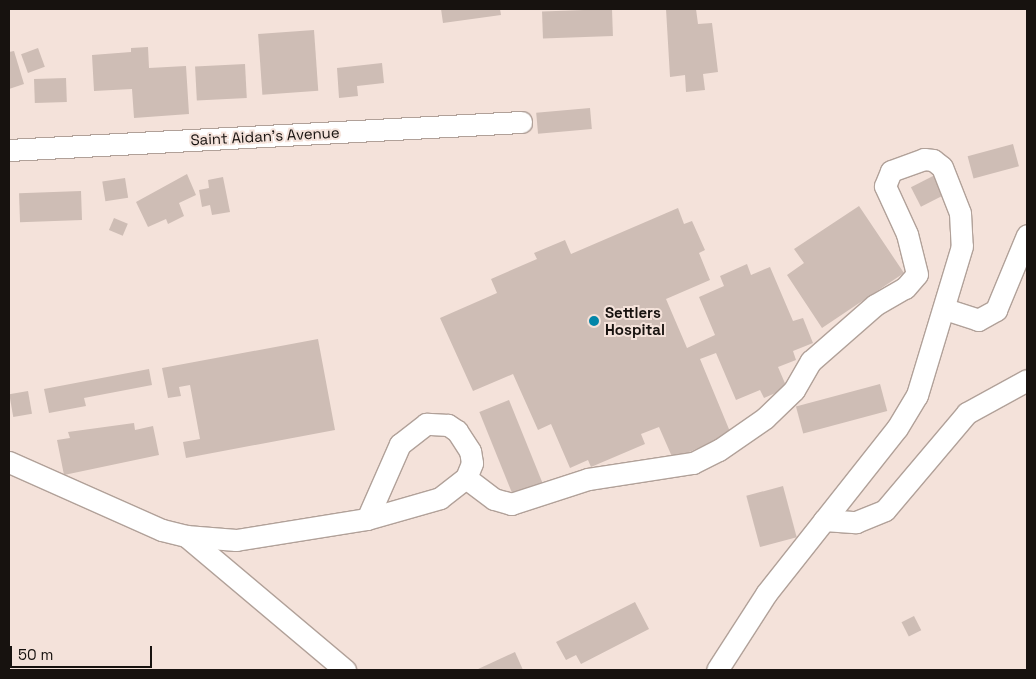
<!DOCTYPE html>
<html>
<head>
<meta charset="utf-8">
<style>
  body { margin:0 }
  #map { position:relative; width:1036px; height:679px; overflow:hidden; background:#f4e2da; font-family:"Space Grotesk",sans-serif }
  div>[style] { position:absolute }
  .building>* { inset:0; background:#cebdb5; transform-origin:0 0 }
  .roads { filter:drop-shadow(1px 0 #b1a199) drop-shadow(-1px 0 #b1a199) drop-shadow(0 1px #b1a199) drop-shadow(0 -1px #b1a199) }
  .minor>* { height:21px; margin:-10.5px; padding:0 10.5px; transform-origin:10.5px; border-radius:10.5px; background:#fff }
  .dots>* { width:14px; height:14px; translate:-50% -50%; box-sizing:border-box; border:2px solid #f4e2da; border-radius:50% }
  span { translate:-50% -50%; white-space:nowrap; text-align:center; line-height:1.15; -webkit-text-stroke:4px #f4e2da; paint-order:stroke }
  .street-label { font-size:15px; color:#17120f }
  .poi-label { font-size:15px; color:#17120f; font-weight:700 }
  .left { translate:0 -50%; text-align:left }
  .frame { position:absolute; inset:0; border:10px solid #17120f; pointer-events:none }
  .scale { position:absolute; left:10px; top:646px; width:142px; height:22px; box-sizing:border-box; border:2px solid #17120f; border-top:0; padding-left:6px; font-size:15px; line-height:18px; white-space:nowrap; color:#17120f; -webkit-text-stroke:4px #f4e2da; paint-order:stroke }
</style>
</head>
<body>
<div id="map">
  <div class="building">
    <div style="clip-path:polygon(441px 9px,500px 9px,501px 15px,443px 23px)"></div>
    <div style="left:612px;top:9px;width:27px;height:70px;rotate:88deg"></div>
    <div style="clip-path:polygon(666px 9px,696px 9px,698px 24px,712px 23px,718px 72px,703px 74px,705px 90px,686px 92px,685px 75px,670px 77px)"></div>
    <div style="left:314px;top:30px;width:61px;height:56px;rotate:86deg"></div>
    <div style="clip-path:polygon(148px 47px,149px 68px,186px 66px,189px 114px,134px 118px,132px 89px,94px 91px,92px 55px,131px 52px,131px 48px)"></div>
    <div style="left:38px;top:48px;width:20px;height:18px;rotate:70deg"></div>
    <div style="clip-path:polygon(14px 51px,24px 84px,9px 89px,9px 52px)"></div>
    <div style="clip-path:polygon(382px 63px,384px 83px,357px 86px,358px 96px,339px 98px,337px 68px)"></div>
    <div style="left:245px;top:64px;width:34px;height:50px;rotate:87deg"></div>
    <div style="left:66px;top:78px;width:24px;height:32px;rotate:88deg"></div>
    <div style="left:590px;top:108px;width:21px;height:54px;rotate:85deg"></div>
    <div style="left:1013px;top:144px;width:23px;height:47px;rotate:75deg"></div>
    <div style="clip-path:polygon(187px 174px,196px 195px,179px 203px,184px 216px,168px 224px,166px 219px,148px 227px,136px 202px)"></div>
    <div style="left:935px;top:175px;width:22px;height:27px;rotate:63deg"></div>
    <div style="clip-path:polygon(223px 177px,230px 212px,212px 215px,210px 205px,202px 207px,199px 190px,209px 188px,208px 180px)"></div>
    <div style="left:125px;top:178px;width:20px;height:23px;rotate:81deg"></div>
    <div style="left:81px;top:191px;width:29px;height:62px;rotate:88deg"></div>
    <div style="clip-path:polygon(859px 206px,904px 273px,822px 328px,787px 275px,804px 263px,794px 249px)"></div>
    <div style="clip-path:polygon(678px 208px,684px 224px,692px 221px,705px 250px,699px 253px,710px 280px,666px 299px,687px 348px,715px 335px,699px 297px,724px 286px,720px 276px,747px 264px,751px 275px,770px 267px,793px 321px,803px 318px,813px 343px,793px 351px,796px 360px,778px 367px,787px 388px,764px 398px,760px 390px,736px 400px,716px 353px,700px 359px,731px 434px,673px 459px,659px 427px,641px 434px,645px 444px,591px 467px,588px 460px,570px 468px,551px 424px,538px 430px,513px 374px,473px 391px,440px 318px,497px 293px,491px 279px,537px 259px,534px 253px,565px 240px,571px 254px)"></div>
    <div style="left:114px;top:218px;width:15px;height:13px;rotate:23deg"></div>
    <div style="clip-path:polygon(318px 339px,335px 430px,186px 458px,183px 442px,200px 439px,190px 385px,179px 387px,181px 396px,168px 398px,162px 368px)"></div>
    <div style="clip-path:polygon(149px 369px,152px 385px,84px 398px,86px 406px,49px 413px,44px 389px)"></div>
    <div style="left:880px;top:384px;width:28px;height:87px;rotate:75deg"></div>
    <div style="left:28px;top:391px;width:23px;height:19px;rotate:80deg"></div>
    <div style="left:509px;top:400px;width:92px;height:32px;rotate:68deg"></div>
    <div style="clip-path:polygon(134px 423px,135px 430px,153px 426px,159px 455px,64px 475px,57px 440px,70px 438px,68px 432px)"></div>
    <div style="left:783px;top:486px;width:53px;height:38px;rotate:75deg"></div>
    <div style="clip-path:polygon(635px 602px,649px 629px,581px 664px,576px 655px,566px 660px,556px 642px)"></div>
    <div style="left:914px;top:616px;width:16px;height:14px;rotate:63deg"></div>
    <div style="clip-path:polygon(515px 652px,523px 670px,476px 670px)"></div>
  </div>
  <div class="roads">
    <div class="minor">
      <div style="left:9px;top:150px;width:513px;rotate:-3.13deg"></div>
      <div style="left:945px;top:309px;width:35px;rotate:18deg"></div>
      <div style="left:978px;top:320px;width:21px;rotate:-29deg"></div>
      <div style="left:996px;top:310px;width:81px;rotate:-67.5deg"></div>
      <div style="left:9px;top:462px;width:167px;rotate:24deg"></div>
      <div style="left:162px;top:530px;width:25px;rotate:14deg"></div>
      <div style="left:186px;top:536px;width:50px;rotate:4.6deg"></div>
      <div style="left:236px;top:540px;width:133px;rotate:-9.1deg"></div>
      <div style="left:367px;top:519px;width:76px;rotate:-16deg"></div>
      <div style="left:440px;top:498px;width:33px;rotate:-38deg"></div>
      <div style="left:466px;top:478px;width:16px;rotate:-68deg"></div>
      <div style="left:472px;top:463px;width:12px;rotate:-99deg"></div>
      <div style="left:470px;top:451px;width:24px;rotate:-123deg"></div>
      <div style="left:457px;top:431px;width:11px;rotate:-146deg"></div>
      <div style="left:448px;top:425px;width:22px;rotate:-177deg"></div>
      <div style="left:426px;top:424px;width:33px;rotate:142deg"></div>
      <div style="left:400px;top:444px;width:82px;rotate:113.7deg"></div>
      <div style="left:466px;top:478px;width:35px;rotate:37deg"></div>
      <div style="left:494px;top:499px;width:18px;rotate:16deg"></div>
      <div style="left:511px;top:504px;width:81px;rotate:-18deg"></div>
      <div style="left:588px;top:479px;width:106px;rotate:-8.7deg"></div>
      <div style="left:693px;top:463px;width:29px;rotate:-27deg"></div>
      <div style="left:719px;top:450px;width:56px;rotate:-34.8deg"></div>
      <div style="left:765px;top:418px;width:40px;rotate:-44deg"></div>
      <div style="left:794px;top:390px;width:34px;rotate:-60deg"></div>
      <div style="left:811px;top:361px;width:85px;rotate:-41.2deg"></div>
      <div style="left:875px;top:305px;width:34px;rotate:-30deg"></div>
      <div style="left:905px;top:288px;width:18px;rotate:-49deg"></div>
      <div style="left:917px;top:274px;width:41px;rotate:-104deg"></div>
      <div style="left:907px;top:234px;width:53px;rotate:-114.6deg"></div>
      <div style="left:885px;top:186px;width:16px;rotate:-68deg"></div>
      <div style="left:891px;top:171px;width:35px;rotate:-20deg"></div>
      <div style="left:924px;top:159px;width:9px;rotate:6deg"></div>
      <div style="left:933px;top:160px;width:11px;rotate:38deg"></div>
      <div style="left:942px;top:167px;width:49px;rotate:68.6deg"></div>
      <div style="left:960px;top:213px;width:33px;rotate:87deg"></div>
      <div style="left:962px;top:246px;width:156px;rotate:106.8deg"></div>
      <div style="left:917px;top:395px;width:39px;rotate:121deg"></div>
      <div style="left:897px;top:428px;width:211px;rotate:128.3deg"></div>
      <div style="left:766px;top:594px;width:90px;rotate:122.8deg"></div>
      <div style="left:824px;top:520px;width:32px;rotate:4deg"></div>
      <div style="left:856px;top:522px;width:31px;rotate:-22deg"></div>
      <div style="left:885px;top:510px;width:127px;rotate:-49.8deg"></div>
      <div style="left:967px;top:413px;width:68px;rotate:-28.8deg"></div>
      <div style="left:186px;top:536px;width:208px;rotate:40.1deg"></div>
    </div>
  </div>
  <div class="dots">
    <div style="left:594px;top:321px;background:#0285a8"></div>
  </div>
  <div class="street-label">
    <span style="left:265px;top:136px;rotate:-3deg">Saint Aidan's Avenue</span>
  </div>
  <div class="poi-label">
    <span class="left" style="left:605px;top:321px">Settlers<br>Hospital</span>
  </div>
  <div class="frame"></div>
  <div class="scale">50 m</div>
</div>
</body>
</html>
